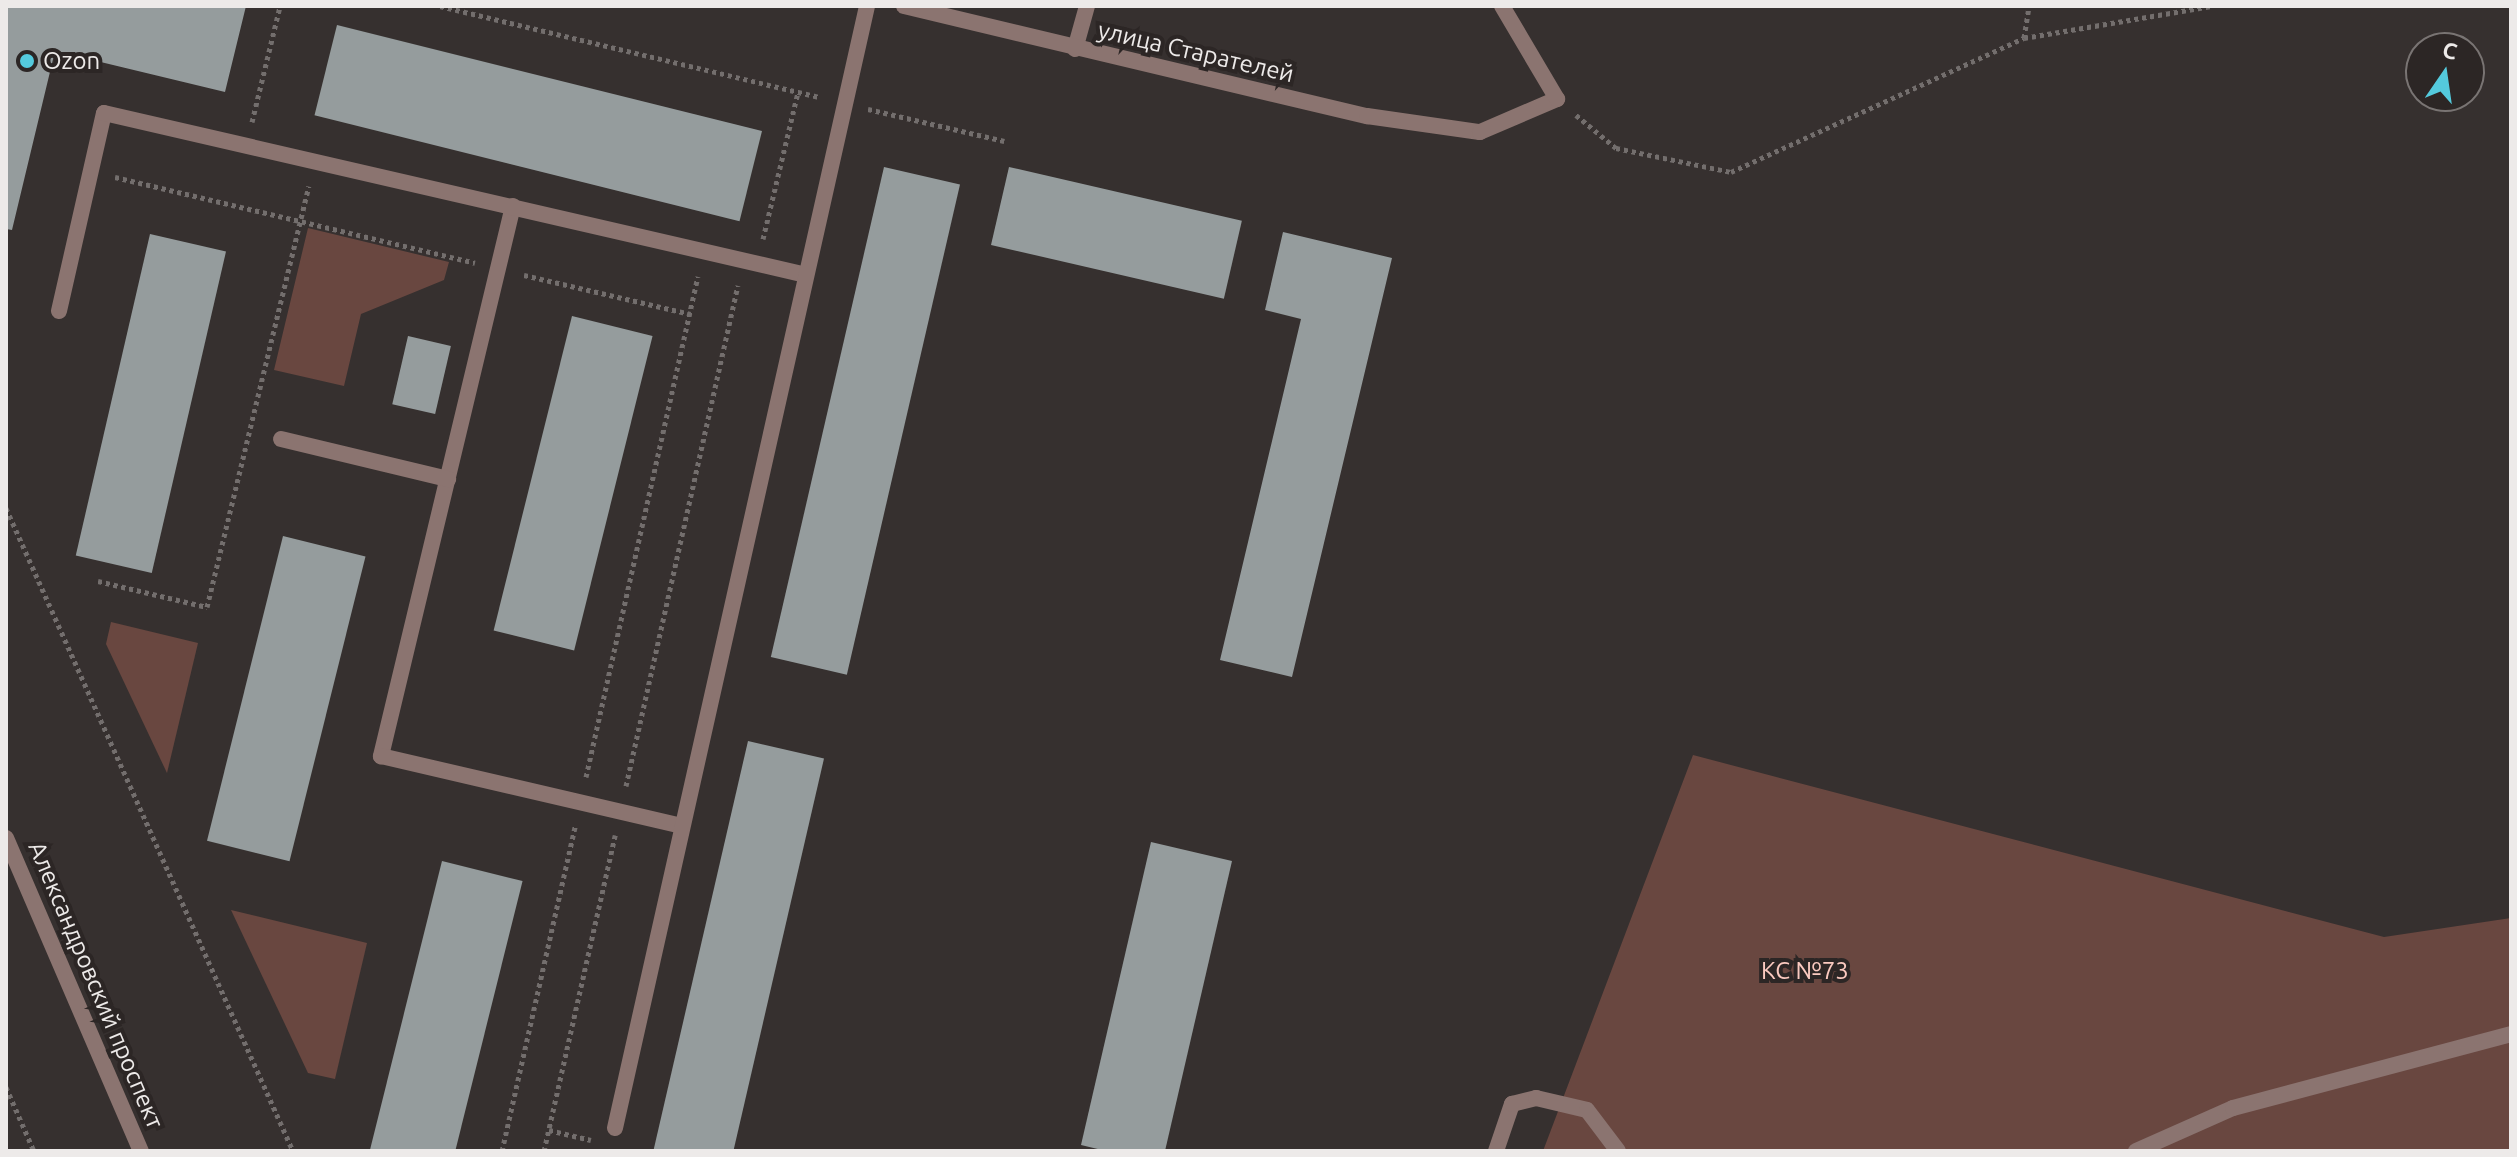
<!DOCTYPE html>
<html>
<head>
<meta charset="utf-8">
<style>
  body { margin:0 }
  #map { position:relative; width:2517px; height:1157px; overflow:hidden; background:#36302f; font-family:Ubuntu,sans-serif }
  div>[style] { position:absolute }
  .green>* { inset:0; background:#694740 }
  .building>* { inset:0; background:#959c9d; transform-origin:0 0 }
  .path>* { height:5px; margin-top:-2.5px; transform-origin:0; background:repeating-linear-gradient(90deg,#736e6d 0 4px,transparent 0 8px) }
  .lane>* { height:16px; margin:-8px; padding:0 8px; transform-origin:8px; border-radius:8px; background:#8b7470 }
  .street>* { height:16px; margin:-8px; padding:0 8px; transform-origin:8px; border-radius:8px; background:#8b7470 }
  .dots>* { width:22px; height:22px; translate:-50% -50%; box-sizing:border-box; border:4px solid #2c2625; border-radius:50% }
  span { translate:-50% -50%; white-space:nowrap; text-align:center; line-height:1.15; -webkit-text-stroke:8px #2c2625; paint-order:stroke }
  .street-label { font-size:24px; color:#edeae9 }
  .poi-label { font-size:24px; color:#edeae9 }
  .left { translate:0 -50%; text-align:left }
  .park-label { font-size:24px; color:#fbcac0 }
  .frame { position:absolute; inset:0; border:8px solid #edeae9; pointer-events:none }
  .north { position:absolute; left:2405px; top:32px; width:80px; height:80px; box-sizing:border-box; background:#2c2625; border:2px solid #797473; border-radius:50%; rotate:13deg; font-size:22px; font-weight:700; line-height:32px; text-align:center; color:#edeae9 }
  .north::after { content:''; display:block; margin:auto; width:28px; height:36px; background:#54cadd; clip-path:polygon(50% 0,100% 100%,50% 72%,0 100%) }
</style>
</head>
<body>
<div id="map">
  <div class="green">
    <div style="clip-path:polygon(308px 228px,449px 262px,444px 280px,361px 314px,344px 386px,274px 370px)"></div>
    <div style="clip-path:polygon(111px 622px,198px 643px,167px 773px,106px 644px)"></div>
    <div style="clip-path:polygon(1693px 755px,2384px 937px,2511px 918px,2511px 1151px,1543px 1151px)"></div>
    <div style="clip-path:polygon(231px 910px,367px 943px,335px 1079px,308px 1073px)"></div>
  </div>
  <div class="building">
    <div style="clip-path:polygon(6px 6px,246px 6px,225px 92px,55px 51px,12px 230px,6px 229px)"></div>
    <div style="left:337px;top:25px;width:438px;height:93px;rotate:14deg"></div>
    <div style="left:884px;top:167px;width:78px;height:503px;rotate:13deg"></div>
    <div style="left:1009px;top:167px;width:239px;height:80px;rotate:13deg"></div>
    <div style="clip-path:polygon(1283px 232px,1392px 258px,1292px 677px,1220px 660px,1301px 319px,1265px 310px)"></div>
    <div style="left:150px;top:234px;width:78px;height:330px;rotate:13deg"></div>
    <div style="left:572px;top:316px;width:83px;height:324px;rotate:14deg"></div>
    <div style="left:408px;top:336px;width:44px;height:70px;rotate:13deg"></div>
    <div style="left:283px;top:536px;width:85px;height:314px;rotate:14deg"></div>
    <div style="left:748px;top:741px;width:78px;height:420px;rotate:13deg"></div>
    <div style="clip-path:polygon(1151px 842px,1232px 861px,1165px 1151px,1106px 1151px,1081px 1145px)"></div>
    <div style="left:442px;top:861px;width:83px;height:298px;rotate:14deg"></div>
  </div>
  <div class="path">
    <div style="left:440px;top:6px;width:391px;rotate:13.5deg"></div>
    <div style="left:2024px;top:38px;width:32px;rotate:-81deg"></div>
    <div style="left:868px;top:109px;width:140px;rotate:13.2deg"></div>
    <div style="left:1576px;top:115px;width:52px;rotate:39.5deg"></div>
    <div style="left:1616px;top:148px;width:117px;rotate:11.8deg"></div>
    <div style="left:1731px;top:172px;width:322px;rotate:-24.6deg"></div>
    <div style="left:2024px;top:38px;width:190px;rotate:-9.7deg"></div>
    <div style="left:252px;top:122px;width:119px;rotate:-76.4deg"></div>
    <div style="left:115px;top:177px;width:370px;rotate:13.4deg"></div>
    <div style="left:763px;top:239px;width:151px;rotate:-76.6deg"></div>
    <div style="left:524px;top:275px;width:171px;rotate:13.2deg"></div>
    <div style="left:6px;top:508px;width:704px;rotate:65.95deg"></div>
    <div style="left:98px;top:581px;width:112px;rotate:13.4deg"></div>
    <div style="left:207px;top:607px;width:433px;rotate:-76.4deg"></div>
    <div style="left:586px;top:777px;width:513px;rotate:-77.4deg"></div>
    <div style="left:626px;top:786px;width:513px;rotate:-77.4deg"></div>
    <div style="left:6px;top:1087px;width:70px;rotate:66.4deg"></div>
    <div style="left:549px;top:1130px;width:43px;rotate:13.4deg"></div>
    <div style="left:502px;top:1151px;width:333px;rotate:-77.3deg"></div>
    <div style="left:544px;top:1151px;width:324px;rotate:-77.3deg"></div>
  </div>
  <div class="lane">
    <div style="left:1075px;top:49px;width:45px;rotate:-74.4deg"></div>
    <div style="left:513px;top:206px;width:566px;rotate:103.5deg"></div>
    <div style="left:381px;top:756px;width:309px;rotate:13.1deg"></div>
    <div style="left:59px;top:311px;width:203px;rotate:-77.2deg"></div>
    <div style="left:104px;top:113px;width:720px;rotate:12.99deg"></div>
    <div style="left:281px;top:439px;width:172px;rotate:13.5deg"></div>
    <div style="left:615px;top:1128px;width:1150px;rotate:-77.34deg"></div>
    <div style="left:1496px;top:1151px;width:50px;rotate:-71.2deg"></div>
    <div style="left:1512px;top:1104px;width:25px;rotate:-14deg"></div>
    <div style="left:1536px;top:1098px;width:52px;rotate:13.2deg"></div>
    <div style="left:1587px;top:1110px;width:51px;rotate:52.9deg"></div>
    <div style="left:2136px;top:1151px;width:106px;rotate:-23.9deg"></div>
    <div style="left:2233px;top:1108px;width:288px;rotate:-14.9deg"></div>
  </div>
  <div class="street">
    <div style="left:904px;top:6px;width:476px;rotate:13.4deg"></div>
    <div style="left:1367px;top:116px;width:114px;rotate:8.1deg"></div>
    <div style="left:1480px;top:132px;width:84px;rotate:-23.2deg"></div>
    <div style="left:1557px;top:99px;width:108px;rotate:-120.6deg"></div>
    <div style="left:6px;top:838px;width:341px;rotate:66.7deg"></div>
  </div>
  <div class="dots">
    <div style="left:27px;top:61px;background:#54cadd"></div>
  </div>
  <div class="street-label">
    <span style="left:1196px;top:52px;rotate:13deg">улица Старателей</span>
    <span style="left:96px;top:985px;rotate:67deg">Александровский проспект</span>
  </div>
  <div class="poi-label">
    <span class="left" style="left:43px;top:61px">Ozon</span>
  </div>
  <div class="park-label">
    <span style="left:1805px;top:971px">КС №73</span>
  </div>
  <div class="frame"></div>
  <div class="north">С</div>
</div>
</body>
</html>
